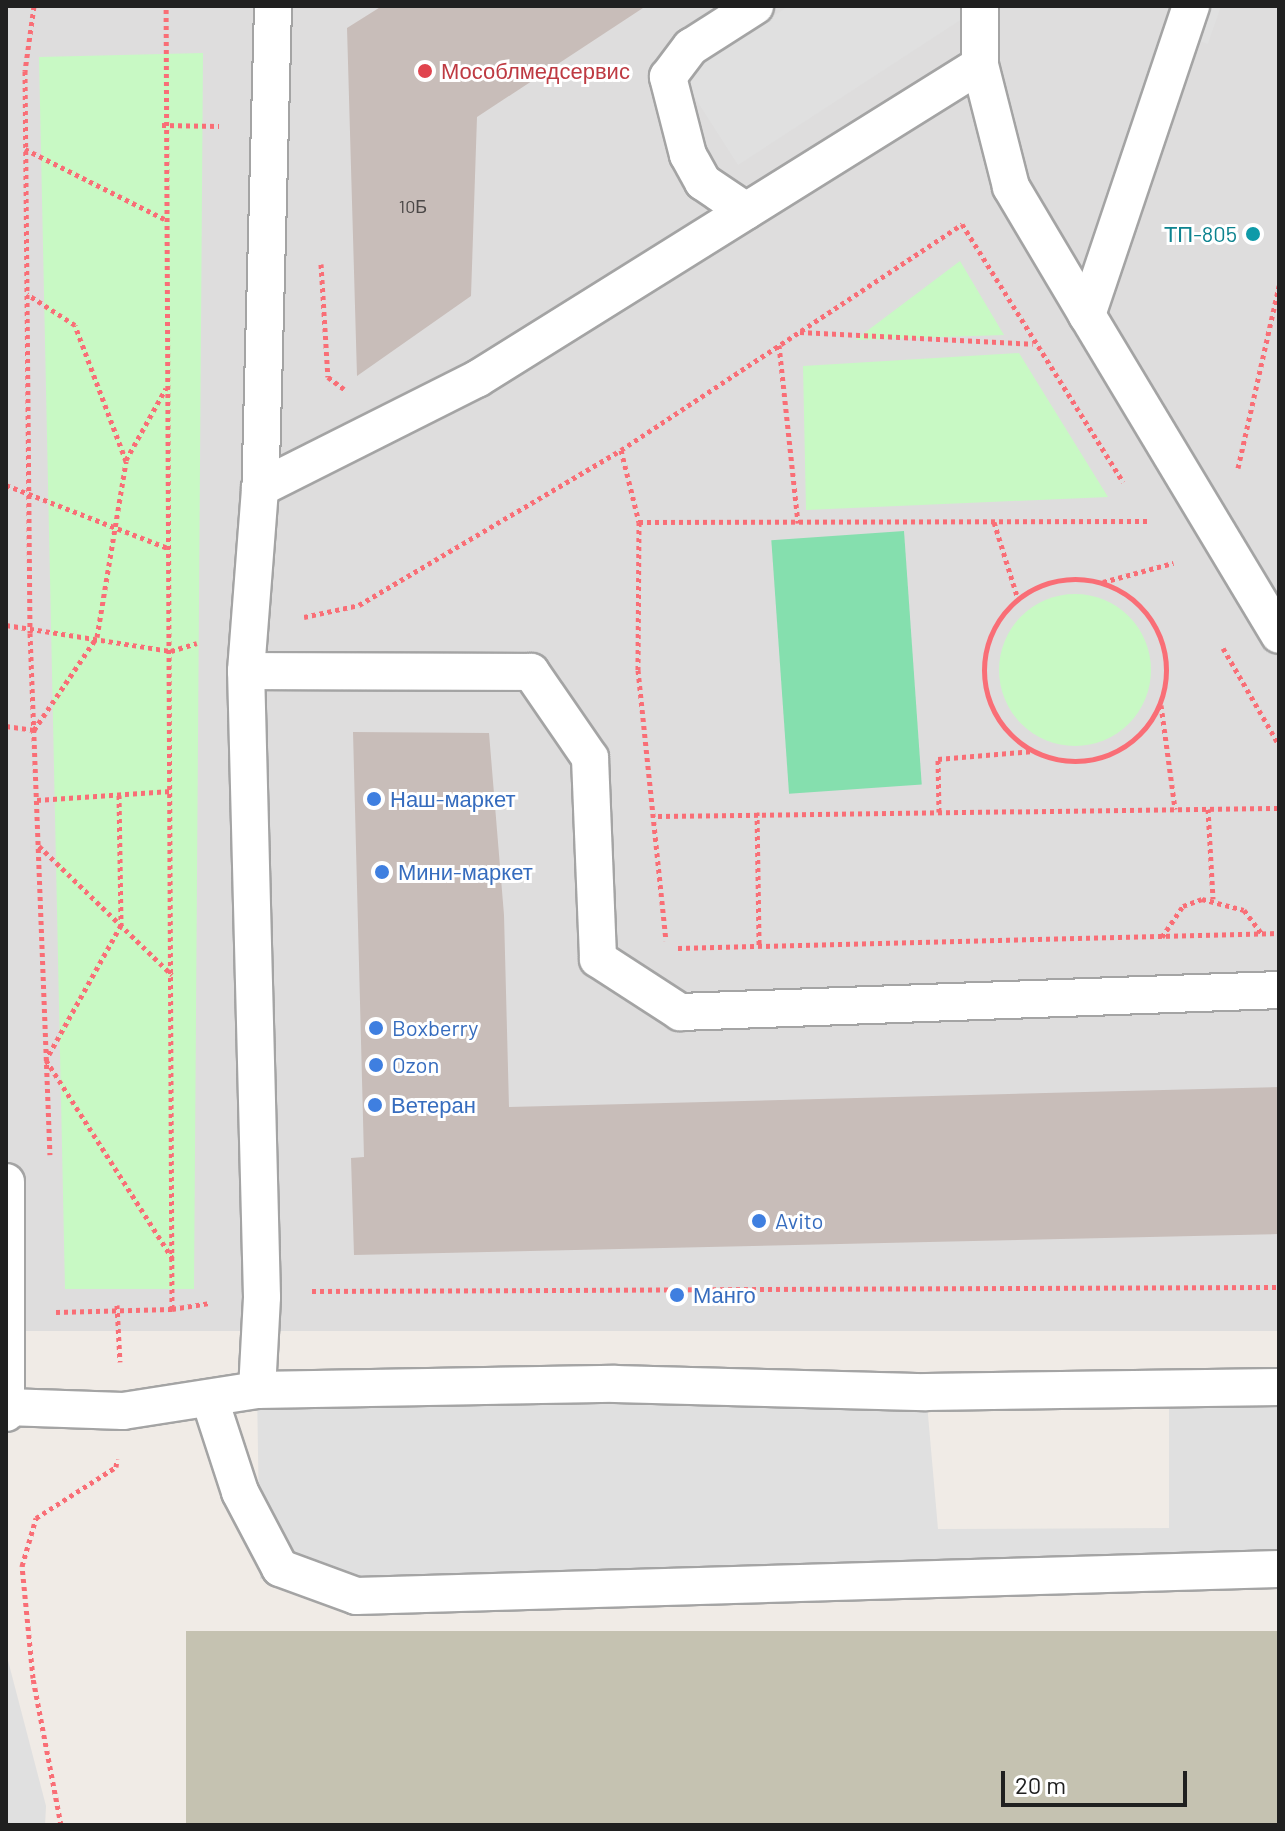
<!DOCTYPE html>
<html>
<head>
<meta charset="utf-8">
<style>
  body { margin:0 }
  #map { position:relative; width:1285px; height:1831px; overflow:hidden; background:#f0ebe6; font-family:Barlow,sans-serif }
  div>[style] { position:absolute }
  .residential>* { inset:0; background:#dedddd; transform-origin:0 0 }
  .construction>* { inset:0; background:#c5c2b1; transform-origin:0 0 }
  .park>* { inset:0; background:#c8f9c4 }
  .round { border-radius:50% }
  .pitch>* { inset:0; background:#85dfae; transform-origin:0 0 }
  .parking>* { inset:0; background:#e0e0e0 }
  .building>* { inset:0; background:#c8bdb9 }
  .path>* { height:5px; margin-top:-2.5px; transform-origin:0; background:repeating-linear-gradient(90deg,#f96e76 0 4px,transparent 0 8px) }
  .path>.ring { margin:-2.5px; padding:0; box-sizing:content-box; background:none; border:5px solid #f96e76; border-radius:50% }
  .roads { filter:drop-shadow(2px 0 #a4a4a4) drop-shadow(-2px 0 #a4a4a4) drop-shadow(0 2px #a4a4a4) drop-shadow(0 -2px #a4a4a4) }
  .service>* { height:36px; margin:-18px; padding:0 18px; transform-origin:18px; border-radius:18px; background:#fff }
  .dots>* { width:22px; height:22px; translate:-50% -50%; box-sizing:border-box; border:4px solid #fff; border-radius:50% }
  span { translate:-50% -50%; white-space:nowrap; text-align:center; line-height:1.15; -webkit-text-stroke:6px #fff; paint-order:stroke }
  .number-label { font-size:18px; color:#4a4746 }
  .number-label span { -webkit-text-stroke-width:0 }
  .health-label { font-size:22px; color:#be3a42 }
  .left { translate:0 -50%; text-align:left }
  .culture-label { font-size:22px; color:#0d838f }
  .right { translate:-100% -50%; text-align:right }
  .shop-label { font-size:22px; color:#366cbe }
  .frame { position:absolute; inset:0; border:8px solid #202020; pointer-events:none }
  .scale { position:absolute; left:1001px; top:1771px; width:186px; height:36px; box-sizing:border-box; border:4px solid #202020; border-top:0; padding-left:10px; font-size:24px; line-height:28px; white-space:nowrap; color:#202020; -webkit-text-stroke:6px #fff; paint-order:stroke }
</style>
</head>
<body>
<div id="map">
  <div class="residential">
    <div style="left:6px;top:6px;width:1273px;height:1325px"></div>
  </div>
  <div class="construction">
    <div style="left:1279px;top:1631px;width:194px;height:1093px;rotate:90deg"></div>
  </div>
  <div class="park">
    <div style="clip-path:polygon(203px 53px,194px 1289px,65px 1289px,39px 57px)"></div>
    <div style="clip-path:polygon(960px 261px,1004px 335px,855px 340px)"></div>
    <div style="clip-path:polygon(1019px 353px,1108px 497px,806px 510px,803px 366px)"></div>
    <div class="round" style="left:999px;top:594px;width:152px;height:152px"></div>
  </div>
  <div class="pitch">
    <div style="left:904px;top:531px;width:254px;height:133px;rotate:86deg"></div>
  </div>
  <div class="parking">
    <div style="clip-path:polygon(789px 6px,962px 6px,968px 15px,738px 165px,681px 76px)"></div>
    <div style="clip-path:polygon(1204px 6px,1221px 6px,1208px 44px,1194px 39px)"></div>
    <div style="clip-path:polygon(1169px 1387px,1279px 1387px,1279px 1552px,260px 1579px,257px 1390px,926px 1392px,938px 1529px,1169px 1528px)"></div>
    <div style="clip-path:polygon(6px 1653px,46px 1806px,45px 1825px,6px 1825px)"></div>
  </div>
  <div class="building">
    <div style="clip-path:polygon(382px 6px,646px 6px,477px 117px,471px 296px,357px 376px,347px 28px)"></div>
    <div style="clip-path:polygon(353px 732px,489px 733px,504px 915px,509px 1107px,1279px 1087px,1279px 1234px,354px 1255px,351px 1158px,364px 1157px)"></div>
  </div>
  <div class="path">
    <div style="left:34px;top:6px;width:66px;rotate:97.9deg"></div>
    <div style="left:25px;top:71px;width:562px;rotate:89.49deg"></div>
    <div style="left:30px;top:633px;width:522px;rotate:87.81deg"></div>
    <div style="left:162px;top:125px;width:57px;rotate:1deg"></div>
    <div style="left:25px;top:149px;width:156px;rotate:26.7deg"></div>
    <div style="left:321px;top:264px;width:113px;rotate:86.5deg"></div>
    <div style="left:328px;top:377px;width:20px;rotate:37deg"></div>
    <div style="left:800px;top:332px;width:233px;rotate:2.9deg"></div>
    <div style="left:779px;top:345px;width:179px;rotate:83.9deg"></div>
    <div style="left:621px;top:450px;width:74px;rotate:76deg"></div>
    <div style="left:639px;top:522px;width:148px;rotate:90.4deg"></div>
    <div style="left:638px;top:670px;width:272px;rotate:84.1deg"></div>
    <div style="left:126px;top:460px;width:82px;rotate:-60.9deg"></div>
    <div style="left:1238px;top:468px;width:187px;rotate:-77.3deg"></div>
    <div style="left:6px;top:485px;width:176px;rotate:21.3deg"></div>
    <div style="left:639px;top:522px;width:510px;rotate:-0.11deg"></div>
    <div style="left:994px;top:522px;width:81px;rotate:72.7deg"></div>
    <div class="ring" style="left:984px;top:579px;width:177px;height:177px"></div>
    <div style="left:1103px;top:582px;width:73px;rotate:-15.2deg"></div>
    <div style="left:304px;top:617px;width:56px;rotate:-12.3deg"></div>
    <div style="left:359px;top:605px;width:304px;rotate:-30.6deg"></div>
    <div style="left:621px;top:450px;width:409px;rotate:-33.5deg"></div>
    <div style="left:962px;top:224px;width:304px;rotate:58deg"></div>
    <div style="left:6px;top:625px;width:167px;rotate:9deg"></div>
    <div style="left:171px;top:651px;width:27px;rotate:-17deg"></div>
    <div style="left:1223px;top:648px;width:112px;rotate:60deg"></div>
    <div style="left:1161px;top:705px;width:105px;rotate:82.3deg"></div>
    <div style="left:6px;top:726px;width:28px;rotate:8deg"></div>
    <div style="left:34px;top:730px;width:112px;rotate:-55.9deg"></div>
    <div style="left:97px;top:637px;width:178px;rotate:-80.6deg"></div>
    <div style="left:126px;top:461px;width:145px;rotate:-110.6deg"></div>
    <div style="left:75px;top:325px;width:57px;rotate:-147.1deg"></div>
    <div style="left:119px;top:795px;width:130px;rotate:89.1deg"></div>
    <div style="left:121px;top:925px;width:154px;rotate:119.1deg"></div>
    <div style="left:46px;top:1060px;width:235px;rotate:57.5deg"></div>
    <div style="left:37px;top:800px;width:134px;rotate:-3.8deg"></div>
    <div style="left:1208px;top:809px;width:90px;rotate:86.8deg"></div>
    <div style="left:757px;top:812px;width:134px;rotate:89.1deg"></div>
    <div style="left:939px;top:812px;width:53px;rotate:-91.1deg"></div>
    <div style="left:938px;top:759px;width:96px;rotate:-4.8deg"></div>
    <div style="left:658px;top:816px;width:621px;rotate:-0.74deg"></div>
    <div style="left:39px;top:846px;width:185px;rotate:44.1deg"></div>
    <div style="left:1162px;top:937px;width:37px;rotate:-56deg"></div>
    <div style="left:1183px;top:906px;width:20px;rotate:-20deg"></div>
    <div style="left:1202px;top:899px;width:43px;rotate:14.7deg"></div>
    <div style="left:1244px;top:910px;width:30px;rotate:53deg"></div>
    <div style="left:678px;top:948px;width:601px;rotate:-1.43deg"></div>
    <div style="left:312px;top:1291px;width:967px;rotate:-0.24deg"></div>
    <div style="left:117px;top:1305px;width:57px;rotate:87deg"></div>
    <div style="left:172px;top:1309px;width:39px;rotate:-9deg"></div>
    <div style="left:56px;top:1312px;width:116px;rotate:-1.5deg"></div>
    <div style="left:172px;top:1309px;width:1303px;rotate:-90.26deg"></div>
    <div style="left:61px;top:1825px;width:150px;rotate:-100.8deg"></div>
    <div style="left:33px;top:1678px;width:113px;rotate:-95.6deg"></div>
    <div style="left:22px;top:1566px;width:50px;rotate:-73.7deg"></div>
    <div style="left:36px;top:1518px;width:95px;rotate:-32.5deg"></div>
    <div style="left:116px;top:1467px;width:8px;rotate:-83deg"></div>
  </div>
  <div class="roads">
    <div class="service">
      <div style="left:273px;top:6px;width:482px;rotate:91.5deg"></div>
      <div style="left:260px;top:488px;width:243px;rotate:-26.7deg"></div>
      <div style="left:477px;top:379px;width:593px;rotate:-31.97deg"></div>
      <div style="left:980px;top:65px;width:59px;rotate:-90deg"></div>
      <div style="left:1191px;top:6px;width:326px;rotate:108.6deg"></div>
      <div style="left:1087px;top:315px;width:373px;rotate:59deg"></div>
      <div style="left:980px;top:65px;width:126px;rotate:75.7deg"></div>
      <div style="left:1011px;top:187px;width:149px;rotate:59.3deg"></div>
      <div style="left:746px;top:211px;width:52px;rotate:-146deg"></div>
      <div style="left:703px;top:182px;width:31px;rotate:-119deg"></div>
      <div style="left:688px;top:155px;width:81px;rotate:-104.4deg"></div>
      <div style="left:668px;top:77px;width:38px;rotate:-53deg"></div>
      <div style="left:691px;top:47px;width:76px;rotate:-32.6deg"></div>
      <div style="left:246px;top:671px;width:285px;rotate:0.2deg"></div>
      <div style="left:531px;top:672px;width:104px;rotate:55.5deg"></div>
      <div style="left:590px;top:758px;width:201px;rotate:87.7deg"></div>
      <div style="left:598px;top:959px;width:98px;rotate:32.9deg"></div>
      <div style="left:680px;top:1012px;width:599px;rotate:-2.1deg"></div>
      <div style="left:6px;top:1182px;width:231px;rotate:90deg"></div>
      <div style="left:257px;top:1390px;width:93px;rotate:-86.9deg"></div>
      <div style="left:262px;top:1297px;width:626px;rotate:-91.46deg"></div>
      <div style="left:246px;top:671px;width:184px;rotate:-85.6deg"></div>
      <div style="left:210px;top:1400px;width:97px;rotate:71.9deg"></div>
      <div style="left:240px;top:1492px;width:86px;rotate:62.2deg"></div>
      <div style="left:280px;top:1568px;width:81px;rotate:20.2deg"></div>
      <div style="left:356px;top:1596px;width:923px;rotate:-1.68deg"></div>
      <div style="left:6px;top:1407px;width:117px;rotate:2deg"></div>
      <div style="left:123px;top:1411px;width:136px;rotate:-8.9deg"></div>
      <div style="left:257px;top:1390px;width:358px;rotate:-1deg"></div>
      <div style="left:615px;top:1384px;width:311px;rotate:1.5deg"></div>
      <div style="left:926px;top:1392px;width:353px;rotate:-0.8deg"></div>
    </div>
  </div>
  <div class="dots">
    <div style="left:425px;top:71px;background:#e0444e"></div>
    <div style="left:1253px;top:234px;background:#0f9aa8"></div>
    <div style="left:374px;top:799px;background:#3f7fe0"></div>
    <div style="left:382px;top:872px;background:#3f7fe0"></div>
    <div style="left:376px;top:1028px;background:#3f7fe0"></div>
    <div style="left:376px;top:1065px;background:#3f7fe0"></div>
    <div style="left:375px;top:1105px;background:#3f7fe0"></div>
    <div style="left:759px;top:1221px;background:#3f7fe0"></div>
    <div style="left:677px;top:1295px;background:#3f7fe0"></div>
  </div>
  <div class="number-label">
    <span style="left:413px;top:206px">10Б</span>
  </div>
  <div class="health-label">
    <span class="left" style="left:441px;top:71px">Мособлмедсервис</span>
  </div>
  <div class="culture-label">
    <span class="right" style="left:1237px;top:234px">ТП-805</span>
  </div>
  <div class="shop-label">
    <span class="left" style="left:390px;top:799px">Наш-маркет</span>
    <span class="left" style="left:398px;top:872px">Мини-маркет</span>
    <span class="left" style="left:392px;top:1028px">Boxberry</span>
    <span class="left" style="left:392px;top:1065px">Ozon</span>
    <span class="left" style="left:391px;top:1105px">Ветеран</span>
    <span class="left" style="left:775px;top:1221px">Avito</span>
    <span class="left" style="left:693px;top:1295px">Манго</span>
  </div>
  <div class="frame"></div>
  <div class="scale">20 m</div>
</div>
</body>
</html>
